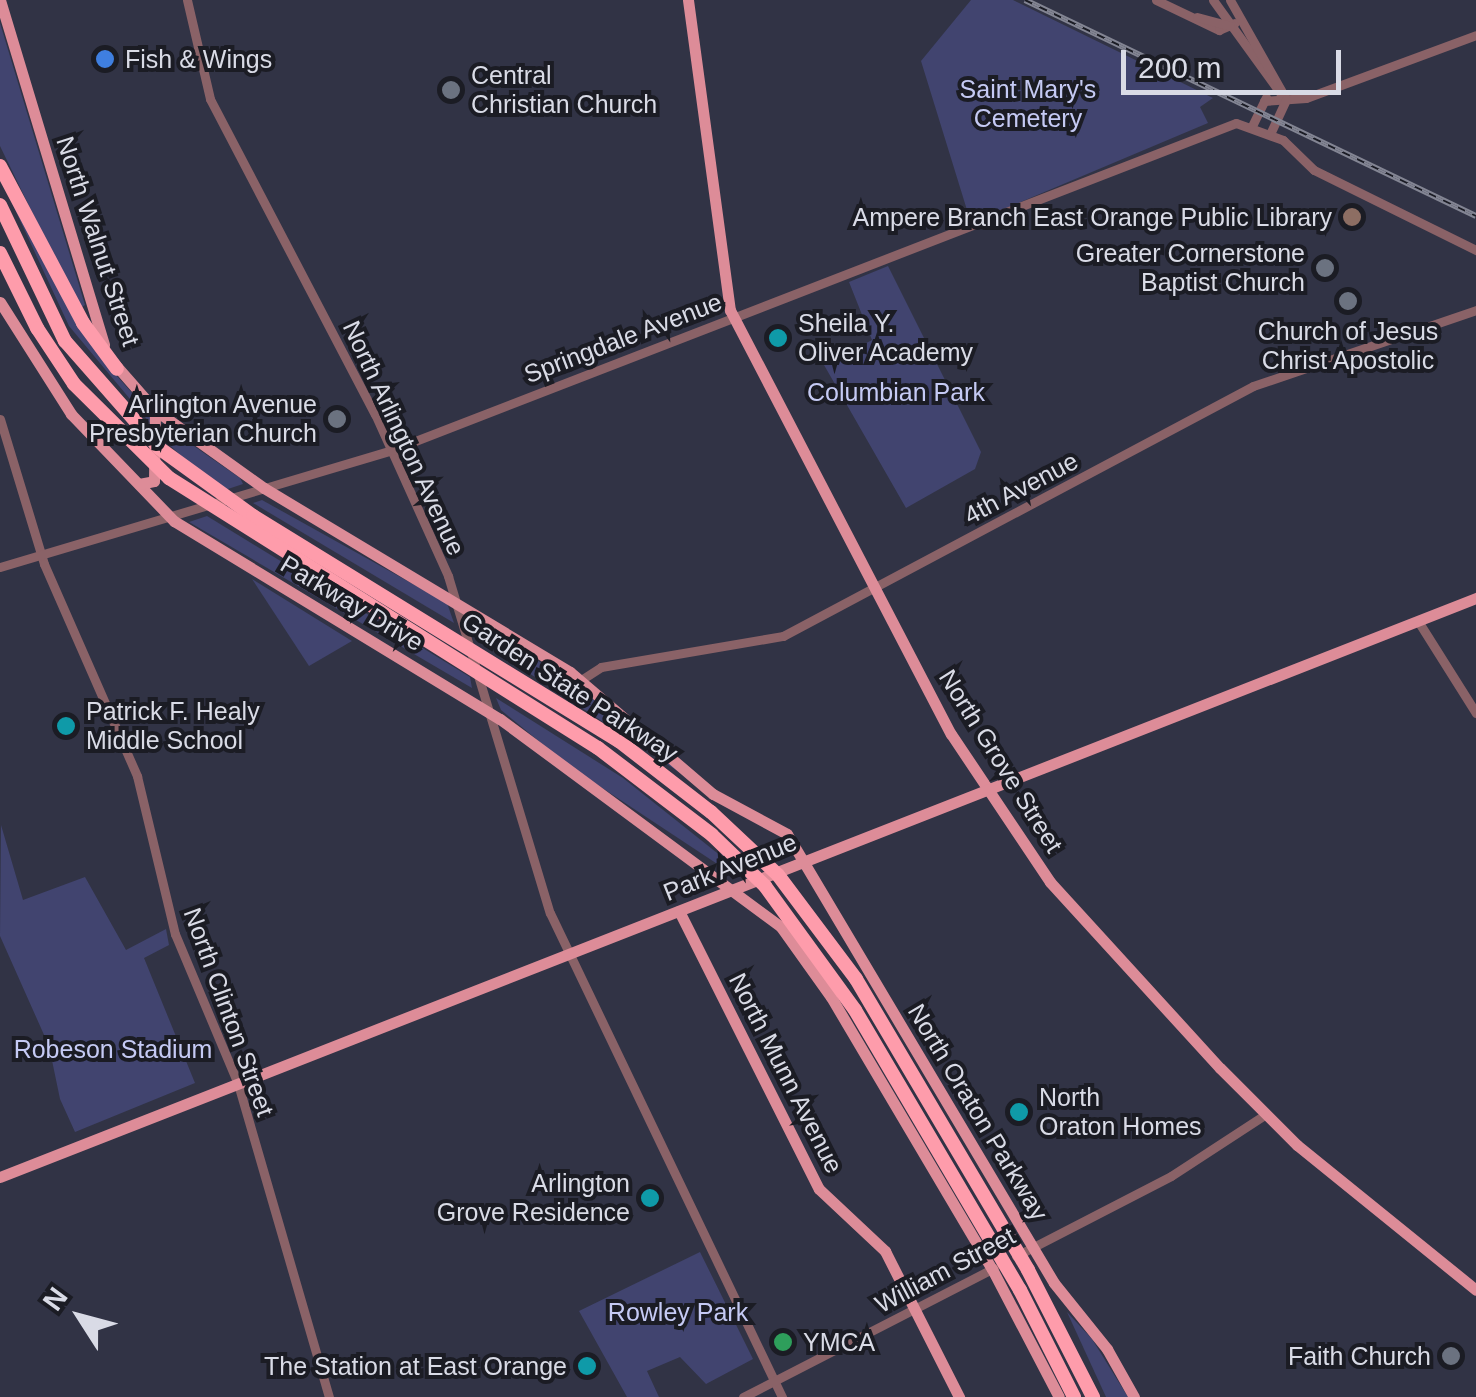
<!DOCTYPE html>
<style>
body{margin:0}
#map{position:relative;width:1476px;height:1397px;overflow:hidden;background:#313345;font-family:Arial,sans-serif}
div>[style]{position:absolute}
.green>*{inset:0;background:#41446f}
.minor>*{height:9px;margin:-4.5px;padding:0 4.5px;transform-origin:4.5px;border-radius:4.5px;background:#8a6267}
.major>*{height:11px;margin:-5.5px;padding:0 5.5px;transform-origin:5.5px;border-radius:5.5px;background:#dd8c98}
.highway>*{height:14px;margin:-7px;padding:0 7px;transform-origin:7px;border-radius:7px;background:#fe9cab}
.rail>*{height:6px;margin-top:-3px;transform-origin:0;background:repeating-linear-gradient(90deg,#1b1c24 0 8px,#838593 0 16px);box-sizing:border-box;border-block:2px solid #838593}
.dots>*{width:28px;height:28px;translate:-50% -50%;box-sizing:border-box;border:5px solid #1b1c24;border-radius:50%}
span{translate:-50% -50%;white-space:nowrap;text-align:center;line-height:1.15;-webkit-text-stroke:8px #1b1c24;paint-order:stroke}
.poi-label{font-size:25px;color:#d9dbe6}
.left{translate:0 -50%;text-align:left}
.right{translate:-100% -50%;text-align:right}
.park-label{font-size:25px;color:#c5caf4}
.street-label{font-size:25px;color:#d9dbe6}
.north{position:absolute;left:30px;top:1267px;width:100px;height:100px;-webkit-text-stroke:8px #1b1c24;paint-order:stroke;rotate:306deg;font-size:28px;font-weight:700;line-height:40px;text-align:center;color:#d9dbe6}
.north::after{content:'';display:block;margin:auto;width:35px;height:45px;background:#d9dbe6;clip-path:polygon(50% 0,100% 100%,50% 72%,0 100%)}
.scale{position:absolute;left:1121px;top:50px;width:220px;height:45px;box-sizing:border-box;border:5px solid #d9dbe6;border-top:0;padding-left:12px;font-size:30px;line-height:35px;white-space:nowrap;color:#d9dbe6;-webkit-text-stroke:8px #1b1c24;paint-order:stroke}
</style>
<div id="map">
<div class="green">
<i style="clip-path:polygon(971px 0,1013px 0,1213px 98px,1200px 107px,1208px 123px,971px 223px,921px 61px)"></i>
<i style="clip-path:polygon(0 23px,85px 305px,79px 309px,0 146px)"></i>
<i style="clip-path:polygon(5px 188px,116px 375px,151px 414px,150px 423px,69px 326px)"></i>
<i style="clip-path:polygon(888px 266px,981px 452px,975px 469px,906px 508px,824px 365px,872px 340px,849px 282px)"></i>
<i style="clip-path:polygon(165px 426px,240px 478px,243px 484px,225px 490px,189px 463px,164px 440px)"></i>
<i style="clip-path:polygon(262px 500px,447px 603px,454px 623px,253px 503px)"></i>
<i style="clip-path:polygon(207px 516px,470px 677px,472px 688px,189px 522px)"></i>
<i style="clip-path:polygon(252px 579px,352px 641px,309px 666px)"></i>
<i style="clip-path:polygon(477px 628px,566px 676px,620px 715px,682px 774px,476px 638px)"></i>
<i style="clip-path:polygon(496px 698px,623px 778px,736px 868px,731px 873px,569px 766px,501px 710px)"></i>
<i style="clip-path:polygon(1px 825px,23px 900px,85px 877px,126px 950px,166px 929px,169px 945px,144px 958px,195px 1083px,75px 1132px,60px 1099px,49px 1046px,0 936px)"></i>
<i style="clip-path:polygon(700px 1252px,753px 1359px,706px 1384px,680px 1357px,647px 1371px,659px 1397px,627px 1397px,579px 1311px)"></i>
<i style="clip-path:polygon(1067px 1312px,1092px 1339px,1128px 1397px,1106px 1397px)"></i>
</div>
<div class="minor">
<i style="left:187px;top:0;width:102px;rotate:76.9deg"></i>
<i style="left:210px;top:99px;width:356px;rotate:62.4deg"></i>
<i style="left:375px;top:414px;width:178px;rotate:65.7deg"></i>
<i style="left:448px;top:576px;width:352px;rotate:73.2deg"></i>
<i style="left:550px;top:913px;width:537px;rotate:64.39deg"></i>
<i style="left:1156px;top:0;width:70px;rotate:25.5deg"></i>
<i style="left:1219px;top:30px;width:17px;rotate:-24deg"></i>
<i style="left:1213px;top:0;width:121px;rotate:54.1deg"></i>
<i style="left:1230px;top:0;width:114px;rotate:60.5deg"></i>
<i style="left:1197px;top:17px;width:34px;rotate:15deg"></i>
<i style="left:1264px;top:101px;width:42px;rotate:-4.1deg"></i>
<i style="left:1306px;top:98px;width:181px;rotate:-20.3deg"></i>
<i style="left:1252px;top:126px;width:32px;rotate:-64deg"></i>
<i style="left:1270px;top:134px;width:38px;rotate:-65deg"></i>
<i style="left:0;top:419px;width:152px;rotate:73.1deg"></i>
<i style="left:44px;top:564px;width:232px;rotate:66.3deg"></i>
<i style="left:137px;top:776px;width:163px;rotate:76.5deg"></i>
<i style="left:175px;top:934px;width:163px;rotate:67.2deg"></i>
<i style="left:238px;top:1084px;width:326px;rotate:73.8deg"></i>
<i style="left:0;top:567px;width:409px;rotate:-16.6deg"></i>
<i style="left:392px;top:450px;width:905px;rotate:-21.18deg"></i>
<i style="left:1236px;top:123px;width:50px;rotate:19.9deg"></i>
<i style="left:1283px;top:140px;width:43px;rotate:44.1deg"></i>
<i style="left:1314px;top:170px;width:181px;rotate:26.3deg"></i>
<i style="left:1418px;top:621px;width:109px;rotate:57.8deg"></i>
<i style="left:581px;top:680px;width:24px;rotate:-33deg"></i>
<i style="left:601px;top:667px;width:185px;rotate:-9.7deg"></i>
<i style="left:783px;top:636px;width:532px;rotate:-28.01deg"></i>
<i style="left:1253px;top:386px;width:236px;rotate:-18.8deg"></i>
<i style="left:1016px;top:1256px;width:174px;rotate:-27.3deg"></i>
<i style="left:1171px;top:1176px;width:113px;rotate:-33.1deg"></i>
<i style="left:743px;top:1397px;width:282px;rotate:-27.2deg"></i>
</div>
<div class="major">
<i style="left:0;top:0;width:360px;rotate:73.2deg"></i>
<i style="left:688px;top:0;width:313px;rotate:82.3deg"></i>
<i style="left:730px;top:310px;width:478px;rotate:62.5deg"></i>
<i style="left:951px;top:734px;width:178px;rotate:56.2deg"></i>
<i style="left:1050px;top:882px;width:252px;rotate:47.6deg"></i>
<i style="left:1220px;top:1068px;width:109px;rotate:45deg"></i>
<i style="left:1297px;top:1145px;width:230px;rotate:39deg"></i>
<i style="left:0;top:302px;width:133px;rotate:57.6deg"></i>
<i style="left:71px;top:414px;width:149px;rotate:46.1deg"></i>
<i style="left:174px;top:521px;width:381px;rotate:31.3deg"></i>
<i style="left:500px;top:719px;width:350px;rotate:36.5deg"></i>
<i style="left:781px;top:927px;width:86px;rotate:54.5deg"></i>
<i style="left:831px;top:997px;width:316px;rotate:59.4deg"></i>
<i style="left:992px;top:1269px;width:144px;rotate:62.4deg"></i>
<i style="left:113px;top:362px;width:64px;rotate:48.8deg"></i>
<i style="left:155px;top:410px;width:134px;rotate:35.6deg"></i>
<i style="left:264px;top:488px;width:357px;rotate:31deg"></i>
<i style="left:570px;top:672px;width:188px;rotate:40.5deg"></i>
<i style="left:713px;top:794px;width:84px;rotate:28.4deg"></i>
<i style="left:787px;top:834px;width:522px;rotate:59.26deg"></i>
<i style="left:1054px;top:1283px;width:85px;rotate:51.2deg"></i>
<i style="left:1107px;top:1349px;width:55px;rotate:60.6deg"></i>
<i style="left:139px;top:484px;width:15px;rotate:-11deg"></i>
<i style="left:154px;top:481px;width:71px;rotate:-89.2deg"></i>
<i style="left:679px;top:911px;width:311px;rotate:63.3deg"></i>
<i style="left:819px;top:1189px;width:91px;rotate:43.2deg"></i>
<i style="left:885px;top:1251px;width:164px;rotate:63.1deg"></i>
<i style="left:0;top:1177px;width:1586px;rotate:-21.42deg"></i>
</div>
<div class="highway">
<i style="left:0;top:166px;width:178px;rotate:62.1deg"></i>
<i style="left:83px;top:323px;width:57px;rotate:53.5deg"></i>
<i style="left:0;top:205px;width:151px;rotate:64.5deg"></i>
<i style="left:65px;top:341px;width:142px;rotate:48.7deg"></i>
<i style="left:159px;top:448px;width:116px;rotate:35.9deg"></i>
<i style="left:253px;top:516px;width:430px;rotate:31.6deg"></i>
<i style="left:619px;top:741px;width:116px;rotate:37.7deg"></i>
<i style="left:711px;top:812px;width:92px;rotate:43.2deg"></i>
<i style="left:778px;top:875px;width:130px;rotate:53.1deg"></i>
<i style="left:856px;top:979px;width:338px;rotate:59.4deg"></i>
<i style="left:1028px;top:1270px;width:143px;rotate:62.9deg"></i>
<i style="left:0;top:253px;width:84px;rotate:63.7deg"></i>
<i style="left:37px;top:328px;width:67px;rotate:56.5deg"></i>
<i style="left:74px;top:384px;width:134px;rotate:44.7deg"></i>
<i style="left:169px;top:478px;width:507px;rotate:32.19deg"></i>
<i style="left:598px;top:748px;width:143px;rotate:37.3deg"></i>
<i style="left:712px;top:835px;width:74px;rotate:43.9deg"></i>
<i style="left:765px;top:886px;width:153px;rotate:54deg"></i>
<i style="left:855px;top:1010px;width:325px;rotate:59.5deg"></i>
<i style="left:1020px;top:1290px;width:120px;rotate:63.2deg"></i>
</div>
<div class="rail">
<i style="left:1025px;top:0;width:500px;rotate:25.59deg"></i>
</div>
<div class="dots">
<i style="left:105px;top:59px;background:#3f7fe0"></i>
<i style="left:451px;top:90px;background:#6b7280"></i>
<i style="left:1352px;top:217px;background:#8d6e63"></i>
<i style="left:1325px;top:268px;background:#6b7280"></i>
<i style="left:1348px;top:301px;background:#6b7280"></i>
<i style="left:778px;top:338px;background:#0f9aa8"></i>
<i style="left:337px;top:419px;background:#6b7280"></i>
<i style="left:66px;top:726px;background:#0f9aa8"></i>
<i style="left:1019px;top:1112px;background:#0f9aa8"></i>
<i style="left:650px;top:1198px;background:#0f9aa8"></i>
<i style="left:783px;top:1342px;background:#2e9e5b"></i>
<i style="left:1451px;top:1356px;background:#6b7280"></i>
<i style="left:587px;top:1366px;background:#0f9aa8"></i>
</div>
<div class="poi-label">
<span class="left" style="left:125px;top:59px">Fish &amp; Wings</span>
<span class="left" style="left:471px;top:90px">Central<br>Christian Church</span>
<span class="right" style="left:1332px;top:217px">Ampere Branch East Orange Public Library</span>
<span class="right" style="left:1305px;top:268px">Greater Cornerstone<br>Baptist Church</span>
<span class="left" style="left:798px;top:338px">Sheila Y.<br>Oliver Academy</span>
<span style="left:1348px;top:346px">Church of Jesus<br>Christ Apostolic</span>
<span class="right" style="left:317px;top:419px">Arlington Avenue<br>Presbyterian Church</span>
<span class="left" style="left:86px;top:726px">Patrick F. Healy<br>Middle School</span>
<span class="left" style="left:1039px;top:1112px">North<br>Oraton Homes</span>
<span class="right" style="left:630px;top:1198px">Arlington<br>Grove Residence</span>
<span class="left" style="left:803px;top:1342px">YMCA</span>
<span class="right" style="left:1431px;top:1356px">Faith Church</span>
<span class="right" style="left:567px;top:1366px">The Station at East Orange</span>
</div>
<div class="park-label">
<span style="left:1028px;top:104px">Saint Mary's<br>Cemetery</span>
<span style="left:896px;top:392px">Columbian Park</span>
<span style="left:113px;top:1049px">Robeson Stadium</span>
<span style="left:678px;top:1312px">Rowley Park</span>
</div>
<div class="street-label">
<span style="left:98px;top:241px;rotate:72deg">North Walnut Street</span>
<span style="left:623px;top:338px;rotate:-21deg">Springdale Avenue</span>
<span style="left:404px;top:438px;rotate:65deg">North Arlington Avenue</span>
<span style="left:1021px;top:488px;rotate:-28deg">4th Avenue</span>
<span style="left:352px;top:603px;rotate:31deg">Parkway Drive</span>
<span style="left:570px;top:687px;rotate:33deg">Garden State Parkway</span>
<span style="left:1001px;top:761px;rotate:58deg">North Grove Street</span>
<span style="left:730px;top:867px;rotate:-22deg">Park Avenue</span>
<span style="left:229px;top:1012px;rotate:70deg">North Clinton Street</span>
<span style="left:786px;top:1073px;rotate:63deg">North Munn Avenue</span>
<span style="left:978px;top:1112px;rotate:59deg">North Oraton Parkway</span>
<span style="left:945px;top:1270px;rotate:-28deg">William Street</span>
</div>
<div class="north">N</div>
<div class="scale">200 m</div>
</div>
